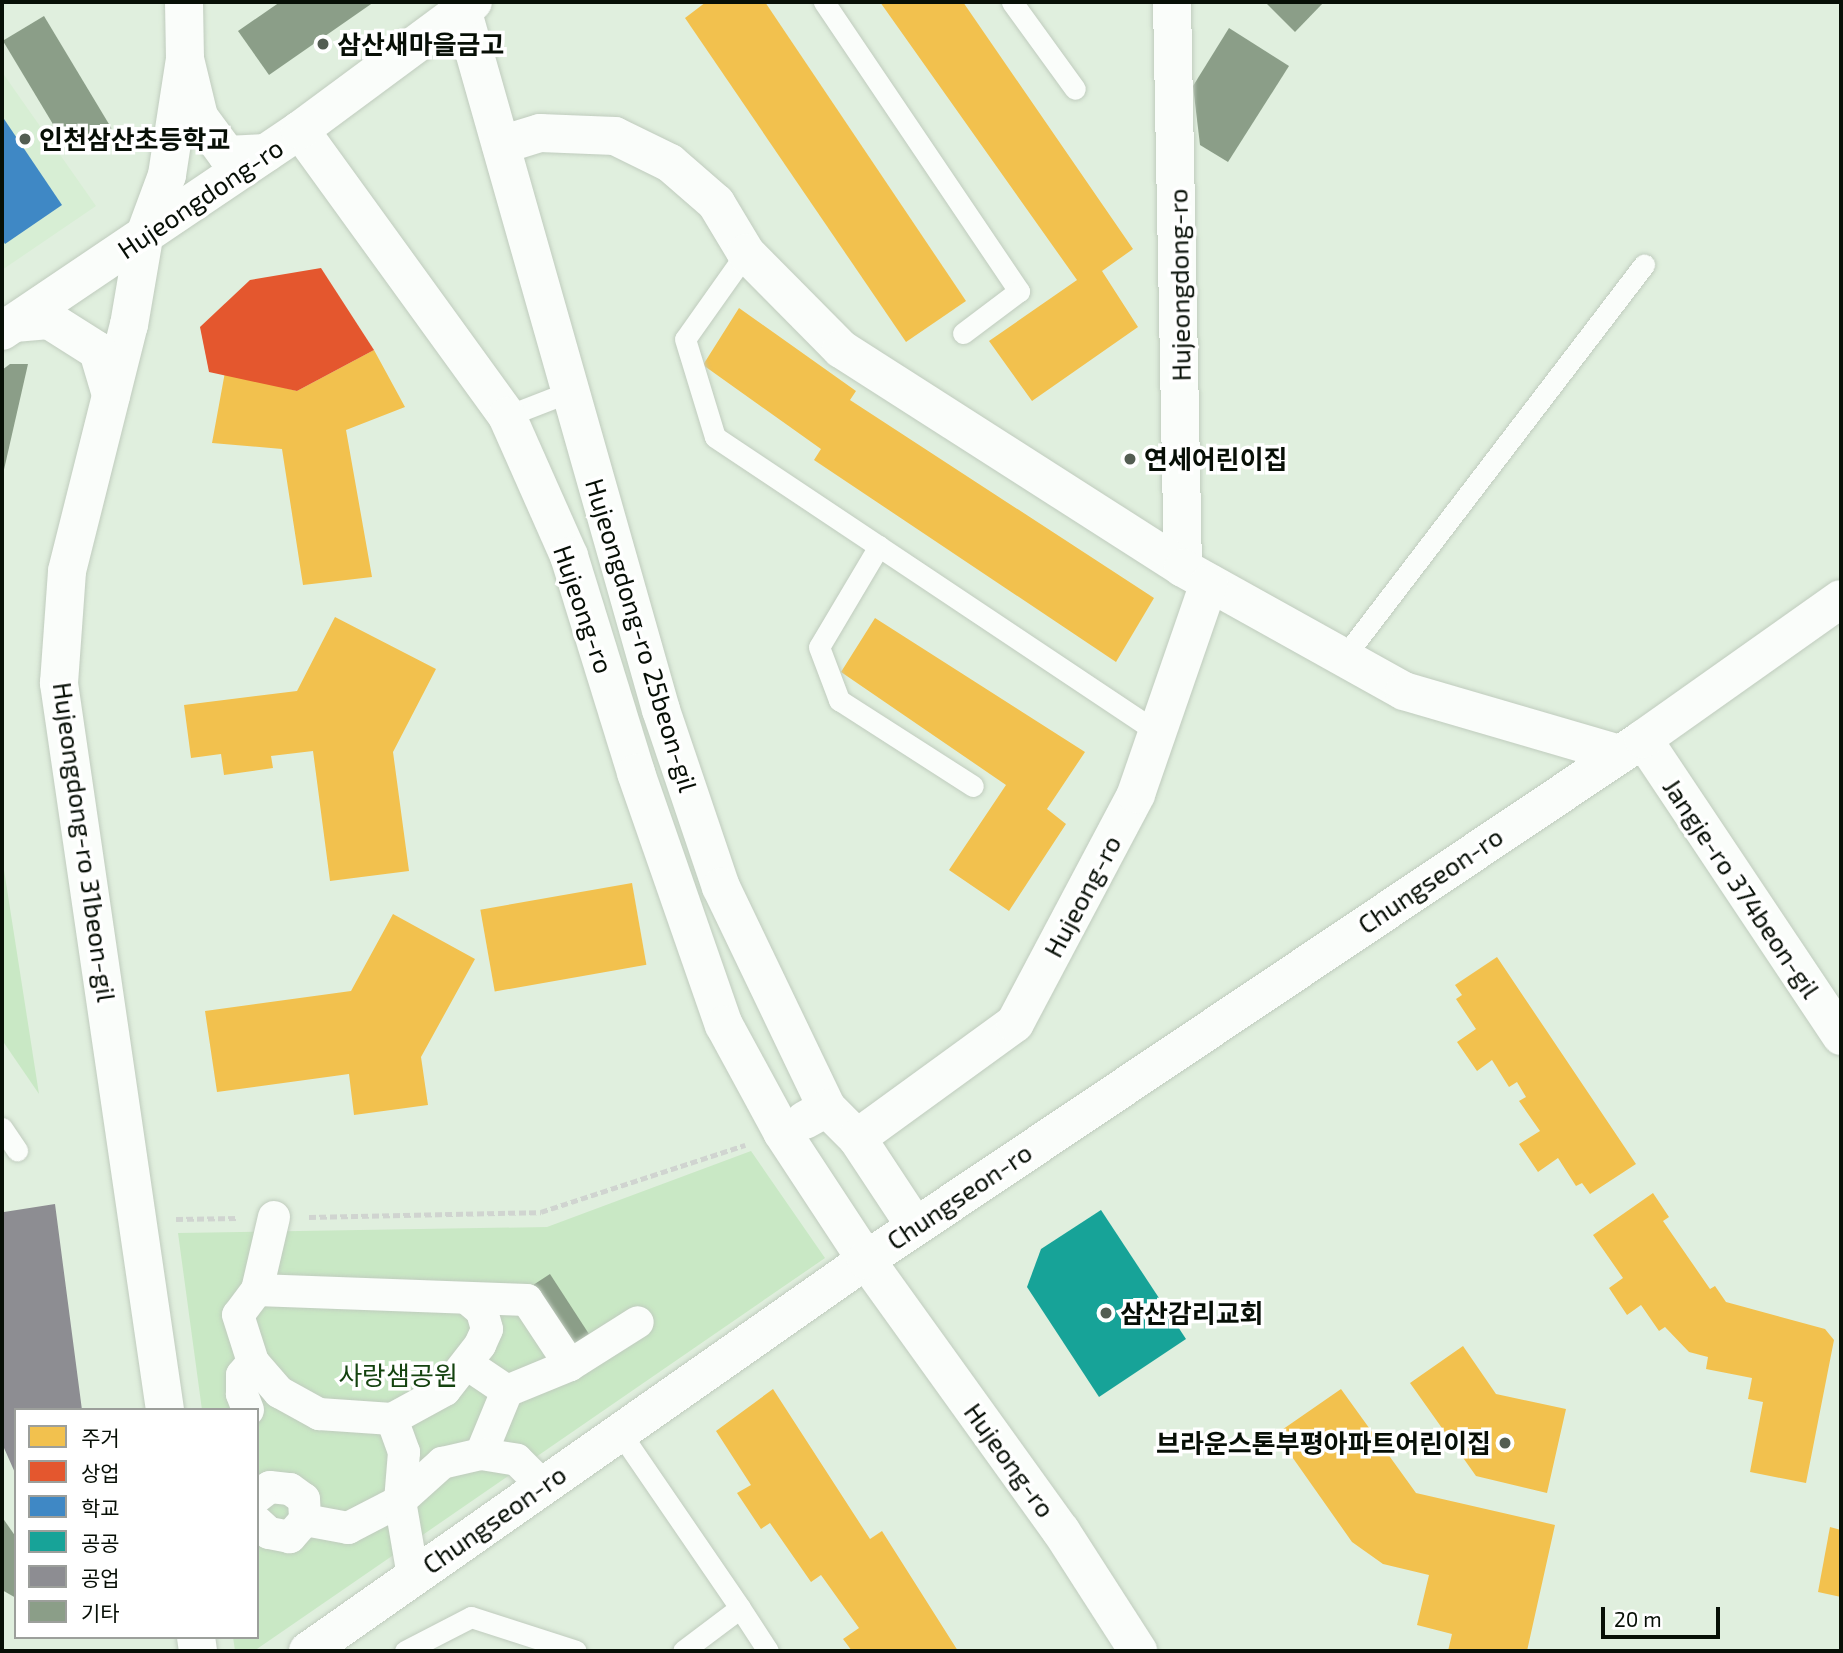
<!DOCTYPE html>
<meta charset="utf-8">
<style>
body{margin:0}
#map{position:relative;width:1843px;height:1653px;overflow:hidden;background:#e0efde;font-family:"Exo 2","Noto Sans KR",sans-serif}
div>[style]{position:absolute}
.built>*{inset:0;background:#d7eed4}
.green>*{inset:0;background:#c9e8c5}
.homes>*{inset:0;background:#f2c14e;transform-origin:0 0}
.shops>*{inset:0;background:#e4572e}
.schools>*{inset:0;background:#3f88c5}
.public>*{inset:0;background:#17a398}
.industry>*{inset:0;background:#8d8d92}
.building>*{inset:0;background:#8b9e88;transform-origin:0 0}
.path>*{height:4.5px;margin-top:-2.25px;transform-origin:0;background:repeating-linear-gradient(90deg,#d0d4d0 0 7px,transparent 0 10.5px)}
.roads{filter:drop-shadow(0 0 2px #c0ccbe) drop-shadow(0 0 2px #c0ccbe)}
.service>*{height:21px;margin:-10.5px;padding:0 10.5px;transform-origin:10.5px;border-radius:10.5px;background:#fafdfa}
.pedestrian>*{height:32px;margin:-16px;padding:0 16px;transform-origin:16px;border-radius:16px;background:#fafdfa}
.minor>*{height:38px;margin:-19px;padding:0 19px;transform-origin:19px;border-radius:19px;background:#fafdfa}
.tertiary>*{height:38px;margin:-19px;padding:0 19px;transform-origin:19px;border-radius:19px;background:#fafdfa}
.dots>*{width:19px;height:19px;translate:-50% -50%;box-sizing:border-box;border:4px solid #fff;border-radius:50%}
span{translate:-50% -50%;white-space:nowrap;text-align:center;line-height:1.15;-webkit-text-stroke:7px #fff;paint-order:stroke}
.poi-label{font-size:26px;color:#070f06;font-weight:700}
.left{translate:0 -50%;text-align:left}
.right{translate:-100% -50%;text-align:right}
.street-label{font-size:26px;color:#070f06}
.park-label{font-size:26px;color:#154310}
.frame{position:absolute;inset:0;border:4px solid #070f06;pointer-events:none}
.legend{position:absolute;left:14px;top:1408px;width:245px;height:231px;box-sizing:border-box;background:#fff;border:2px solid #9c9f9b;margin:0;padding:9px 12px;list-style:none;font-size:21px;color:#070f06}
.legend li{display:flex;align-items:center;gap:14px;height:35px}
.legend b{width:35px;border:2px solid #9c9f9b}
.scale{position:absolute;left:1601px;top:1607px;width:119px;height:32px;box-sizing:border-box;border:4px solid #070f06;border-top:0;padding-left:9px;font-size:21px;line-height:24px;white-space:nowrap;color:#070f06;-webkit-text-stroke:5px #fff;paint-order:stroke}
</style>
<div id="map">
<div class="built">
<i style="clip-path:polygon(2px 72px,96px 206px,2px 270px)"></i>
</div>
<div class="green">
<i style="clip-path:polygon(2px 857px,39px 1094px,2px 1040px)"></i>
<i style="clip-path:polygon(751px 1151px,825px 1258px,254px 1651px,235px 1651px,233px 1637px,257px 1637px,257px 1410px,202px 1410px,178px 1233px,547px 1227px)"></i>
</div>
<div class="homes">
<i style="clip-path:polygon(706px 2px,765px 2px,966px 301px,906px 342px,685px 18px)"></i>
<i style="clip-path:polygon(880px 2px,963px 2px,1133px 249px,1102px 271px,1138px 327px,1032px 401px,989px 341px,1077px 280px)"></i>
<i style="clip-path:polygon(739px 308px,856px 391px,850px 400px,1154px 598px,1116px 662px,814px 460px,821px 449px,703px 365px)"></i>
<i style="clip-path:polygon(374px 350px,405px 407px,346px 430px,372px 577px,303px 585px,282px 449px,212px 443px,225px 372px,297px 391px)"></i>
<i style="clip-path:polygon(335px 617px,436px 669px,393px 752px,409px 871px,330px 881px,313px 751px,271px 756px,273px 768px,224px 775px,221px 754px,191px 758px,184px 705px,297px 691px)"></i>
<i style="clip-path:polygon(875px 618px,1085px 752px,1047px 809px,1066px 824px,1009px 911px,949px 870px,1006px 785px,841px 672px)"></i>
<i style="left:632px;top:883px;width:83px;height:154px;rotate:80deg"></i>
<i style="clip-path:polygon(393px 914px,475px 959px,421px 1057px,428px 1105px,354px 1115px,349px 1074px,217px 1092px,205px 1011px,351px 991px)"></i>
<i style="clip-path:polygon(1497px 957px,1636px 1164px,1590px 1194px,1582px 1183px,1576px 1186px,1558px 1158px,1538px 1172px,1519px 1144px,1540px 1131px,1519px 1101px,1526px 1097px,1517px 1082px,1509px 1087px,1492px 1060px,1477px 1071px,1457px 1042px,1476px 1029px,1456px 999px,1462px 995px,1455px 985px)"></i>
<i style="clip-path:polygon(1653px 1193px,1669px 1217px,1663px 1221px,1710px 1289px,1715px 1286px,1726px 1302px,1825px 1329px,1834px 1340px,1806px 1483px,1750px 1472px,1763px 1402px,1748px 1399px,1752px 1378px,1706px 1369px,1708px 1357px,1689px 1352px,1665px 1327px,1659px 1331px,1641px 1305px,1627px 1315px,1609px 1288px,1623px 1278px,1593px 1235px)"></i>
<i style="clip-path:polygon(1463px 1346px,1496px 1394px,1566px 1409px,1547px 1493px,1476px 1476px,1410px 1383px)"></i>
<i style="clip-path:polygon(773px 1389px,870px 1539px,882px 1531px,958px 1651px,852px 1651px,843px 1639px,859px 1628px,821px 1575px,811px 1582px,770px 1523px,761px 1529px,737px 1493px,751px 1485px,716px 1431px)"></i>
<i style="clip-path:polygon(1341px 1389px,1416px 1493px,1555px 1525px,1527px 1651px,1448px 1651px,1452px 1634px,1417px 1625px,1429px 1575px,1383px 1564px,1352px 1542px,1276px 1434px)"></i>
<i style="clip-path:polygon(1830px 1527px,1841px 1530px,1841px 1597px,1818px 1592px)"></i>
</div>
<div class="shops">
<i style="clip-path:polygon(321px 268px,374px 350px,297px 391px,209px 372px,200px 327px,250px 280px)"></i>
</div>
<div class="schools">
<i style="clip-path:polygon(2px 116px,62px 205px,5px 244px,2px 239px)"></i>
</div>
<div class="public">
<i style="clip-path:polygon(1101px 1210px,1186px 1339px,1099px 1397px,1027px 1287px,1041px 1249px)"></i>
</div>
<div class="industry">
<i style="clip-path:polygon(55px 1204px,82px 1410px,16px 1410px,16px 1475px,4px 1448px,2px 1425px,2px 1216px,4px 1212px)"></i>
</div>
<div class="building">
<i style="clip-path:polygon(280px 2px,374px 2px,269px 75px,238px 31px)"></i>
<i style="clip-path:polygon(1265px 2px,1324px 2px,1295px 32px)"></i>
<i style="left:44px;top:16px;width:131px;height:48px;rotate:59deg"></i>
<i style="clip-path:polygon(1229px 28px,1289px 66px,1228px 162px,1200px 145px,1193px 86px)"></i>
<i style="clip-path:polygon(10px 364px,28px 364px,3px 474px,2px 370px)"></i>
<i style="left:550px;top:1274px;width:76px;height:27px;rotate:57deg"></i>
<i style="clip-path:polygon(2px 1517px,16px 1537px,16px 1598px,2px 1590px)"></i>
</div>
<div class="path">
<i style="left:309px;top:1217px;width:232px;rotate:-1.2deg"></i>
<i style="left:541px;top:1212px;width:215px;rotate:-18.2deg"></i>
<i style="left:176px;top:1219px;width:62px;rotate:-0.9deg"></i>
</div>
<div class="roads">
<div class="service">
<i style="left:824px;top:2px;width:349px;rotate:56deg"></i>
<i style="left:1019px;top:291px;width:70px;rotate:143.1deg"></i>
<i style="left:1012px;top:2px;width:107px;rotate:54.1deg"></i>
<i style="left:746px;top:253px;width:105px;rotate:125.3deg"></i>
<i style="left:685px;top:339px;width:102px;rotate:73deg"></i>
<i style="left:715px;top:437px;width:531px;rotate:33.72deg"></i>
<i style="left:507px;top:416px;width:69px;rotate:-21.3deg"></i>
<i style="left:879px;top:546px;width:117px;rotate:120.7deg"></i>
<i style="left:819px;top:647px;width:57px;rotate:69.3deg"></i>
<i style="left:839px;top:700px;width:159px;rotate:32.7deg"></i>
<i style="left:1344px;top:657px;width:494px;rotate:-52.6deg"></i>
<i style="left:2px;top:1128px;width:27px;rotate:56deg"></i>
<i style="left:619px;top:1431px;width:214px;rotate:55.6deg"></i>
<i style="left:740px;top:1608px;width:71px;rotate:143deg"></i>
<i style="left:740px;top:1608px;width:51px;rotate:56.9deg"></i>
<i style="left:405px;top:1651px;width:74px;rotate:-27.3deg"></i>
<i style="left:471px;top:1617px;width:110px;rotate:17.9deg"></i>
</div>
<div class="pedestrian">
<i style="left:274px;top:1217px;width:75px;rotate:103.1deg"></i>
<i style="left:257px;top:1290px;width:31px;rotate:127deg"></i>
<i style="left:238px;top:1315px;width:49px;rotate:72.3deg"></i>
<i style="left:253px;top:1362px;width:40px;rotate:49deg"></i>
<i style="left:279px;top:1392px;width:46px;rotate:28.8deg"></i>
<i style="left:319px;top:1414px;width:73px;rotate:3.9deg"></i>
<i style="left:392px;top:1419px;width:60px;rotate:-28.7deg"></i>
<i style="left:445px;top:1390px;width:57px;rotate:-52.1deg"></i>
<i style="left:480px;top:1345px;width:17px;rotate:-66deg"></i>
<i style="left:487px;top:1329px;width:19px;rotate:-106deg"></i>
<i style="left:482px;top:1311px;width:16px;rotate:-140deg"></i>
<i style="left:257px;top:1290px;width:270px;rotate:2.1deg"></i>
<i style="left:527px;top:1300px;width:78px;rotate:56.5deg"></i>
<i style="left:467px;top:1364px;width:48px;rotate:34deg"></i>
<i style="left:507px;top:1391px;width:68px;rotate:112.4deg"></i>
<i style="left:507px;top:1391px;width:68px;rotate:-22.4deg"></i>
<i style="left:570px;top:1365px;width:80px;rotate:-32.3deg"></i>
<i style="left:248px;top:1410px;width:17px;rotate:-111deg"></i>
<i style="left:242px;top:1394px;width:19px;rotate:-90deg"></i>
<i style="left:242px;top:1375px;width:17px;rotate:-50deg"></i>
<i style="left:257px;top:1497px;width:16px;rotate:-38deg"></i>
<i style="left:270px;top:1487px;width:20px;rotate:6deg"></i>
<i style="left:290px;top:1489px;width:17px;rotate:36deg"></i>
<i style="left:304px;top:1499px;width:21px;rotate:87deg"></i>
<i style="left:305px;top:1520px;width:23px;rotate:131deg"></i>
<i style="left:290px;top:1537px;width:21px;rotate:-169deg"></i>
<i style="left:269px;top:1533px;width:16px;rotate:-137deg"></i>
<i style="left:305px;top:1520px;width:44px;rotate:10.5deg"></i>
<i style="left:348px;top:1528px;width:59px;rotate:-27.4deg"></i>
<i style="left:400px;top:1501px;width:49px;rotate:-85.3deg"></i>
<i style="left:404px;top:1452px;width:35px;rotate:-110deg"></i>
<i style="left:413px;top:1576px;width:76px;rotate:-99.8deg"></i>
<i style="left:400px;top:1501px;width:57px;rotate:-42.1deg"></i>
<i style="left:442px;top:1463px;width:40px;rotate:-13deg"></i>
<i style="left:481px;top:1454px;width:36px;rotate:9deg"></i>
<i style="left:517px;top:1460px;width:35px;rotate:45deg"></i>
</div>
<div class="minor">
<i style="left:460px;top:2px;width:736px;rotate:74.15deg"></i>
<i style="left:661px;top:710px;width:187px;rotate:71.3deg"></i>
<i style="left:721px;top:887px;width:245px;rotate:64.4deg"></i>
<i style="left:1172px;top:2px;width:566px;rotate:88.89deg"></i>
<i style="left:300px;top:130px;width:353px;rotate:54.1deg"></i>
<i style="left:507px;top:416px;width:153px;rotate:66.1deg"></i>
<i style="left:569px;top:556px;width:227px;rotate:72.8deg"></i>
<i style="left:636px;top:773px;width:267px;rotate:70.8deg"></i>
<i style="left:724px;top:1025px;width:122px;rotate:61.5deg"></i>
<i style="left:782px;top:1132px;width:153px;rotate:56.7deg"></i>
<i style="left:866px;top:1260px;width:334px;rotate:54.3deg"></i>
<i style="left:1061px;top:1531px;width:143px;rotate:57.3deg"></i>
<i style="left:501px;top:145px;width:41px;rotate:-17.1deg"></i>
<i style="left:540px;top:133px;width:75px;rotate:2.3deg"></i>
<i style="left:615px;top:136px;width:61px;rotate:26.1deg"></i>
<i style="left:670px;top:163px;width:61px;rotate:41deg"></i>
<i style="left:716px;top:203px;width:58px;rotate:59deg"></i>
<i style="left:746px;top:253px;width:135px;rotate:45.3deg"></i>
<i style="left:841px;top:349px;width:406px;rotate:32.6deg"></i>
<i style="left:1183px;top:568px;width:253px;rotate:29.1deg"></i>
<i style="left:1404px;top:691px;width:225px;rotate:16.3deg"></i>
<i style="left:1643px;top:739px;width:357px;rotate:56.3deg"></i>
<i style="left:805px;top:1120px;width:25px;rotate:-29deg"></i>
<i style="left:827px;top:1108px;width:42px;rotate:45deg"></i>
<i style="left:857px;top:1138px;width:195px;rotate:-36deg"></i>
<i style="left:1015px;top:1023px;width:259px;rotate:-62.1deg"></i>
<i style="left:1136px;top:794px;width:223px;rotate:-70.9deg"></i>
<i style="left:857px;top:1138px;width:105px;rotate:56.6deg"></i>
<i style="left:165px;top:1410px;width:735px;rotate:-98.3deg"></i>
<i style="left:59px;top:683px;width:112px;rotate:-85.9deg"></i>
<i style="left:67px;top:571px;width:254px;rotate:-75.9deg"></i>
<i style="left:129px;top:325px;width:89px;rotate:-80.3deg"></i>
<i style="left:144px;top:237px;width:66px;rotate:-69.6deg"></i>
<i style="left:167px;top:175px;width:117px;rotate:-81.2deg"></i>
<i style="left:185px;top:59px;width:57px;rotate:-91deg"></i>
<i style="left:196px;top:1637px;width:14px;rotate:82deg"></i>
</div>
<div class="tertiary">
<i style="left:185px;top:59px;width:60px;rotate:76.4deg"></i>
<i style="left:199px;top:117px;width:47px;rotate:53.6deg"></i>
<i style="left:227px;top:155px;width:39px;rotate:-3deg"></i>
<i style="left:14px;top:323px;width:35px;rotate:-5deg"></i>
<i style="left:49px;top:320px;width:58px;rotate:32.3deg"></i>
<i style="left:98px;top:351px;width:46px;rotate:73.5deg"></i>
<i style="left:2px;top:331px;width:359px;rotate:-34deg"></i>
<i style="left:300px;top:130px;width:215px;rotate:-36.5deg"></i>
<i style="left:308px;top:1651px;width:681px;rotate:-35.02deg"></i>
<i style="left:866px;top:1260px;width:936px;rotate:-33.84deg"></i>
<i style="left:1643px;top:739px;width:242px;rotate:-35.3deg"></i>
</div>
</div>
<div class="dots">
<i style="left:323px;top:44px;background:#535d52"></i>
<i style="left:25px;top:139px;background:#535d52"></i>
<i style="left:1130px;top:459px;background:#535d52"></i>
<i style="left:1106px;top:1313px;background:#535d52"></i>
<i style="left:1505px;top:1443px;background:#535d52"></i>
</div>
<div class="poi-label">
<span class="left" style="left:337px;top:44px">삼산새마을금고</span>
<span class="left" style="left:39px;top:139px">인천삼산초등학교</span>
<span class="left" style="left:1144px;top:459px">연세어린이집</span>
<span class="left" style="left:1120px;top:1313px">삼산감리교회</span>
<span class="right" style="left:1491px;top:1443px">브라운스톤부평아파트어린이집</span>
</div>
<div class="street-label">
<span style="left:200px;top:198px;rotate:-34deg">Hujeongdong-ro</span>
<span style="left:1179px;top:285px;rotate:-91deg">Hujeongdong-ro</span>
<span style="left:584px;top:609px;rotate:71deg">Hujeong-ro</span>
<span style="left:642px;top:635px;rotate:73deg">Hujeongdong-ro 25beon-gil</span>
<span style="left:85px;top:842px;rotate:82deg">Hujeongdong-ro 31beon-gil</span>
<span style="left:1430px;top:880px;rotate:-34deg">Chungseon-ro</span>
<span style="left:1742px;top:888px;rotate:56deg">Jangje-ro 374beon-gil</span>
<span style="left:1082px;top:896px;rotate:-62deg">Hujeong-ro</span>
<span style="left:959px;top:1196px;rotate:-34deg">Chungseon-ro</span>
<span style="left:1010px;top:1460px;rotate:54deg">Hujeong-ro</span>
<span style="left:494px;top:1519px;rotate:-35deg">Chungseon-ro</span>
</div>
<div class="park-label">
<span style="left:398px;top:1375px">사랑샘공원</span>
</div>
<div class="frame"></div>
<ul class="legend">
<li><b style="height:19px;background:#f2c14e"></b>주거</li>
<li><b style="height:19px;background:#e4572e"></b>상업</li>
<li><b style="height:19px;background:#3f88c5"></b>학교</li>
<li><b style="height:19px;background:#17a398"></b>공공</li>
<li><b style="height:19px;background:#8d8d92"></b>공업</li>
<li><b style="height:19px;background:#8b9e88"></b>기타</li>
</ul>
<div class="scale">20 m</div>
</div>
